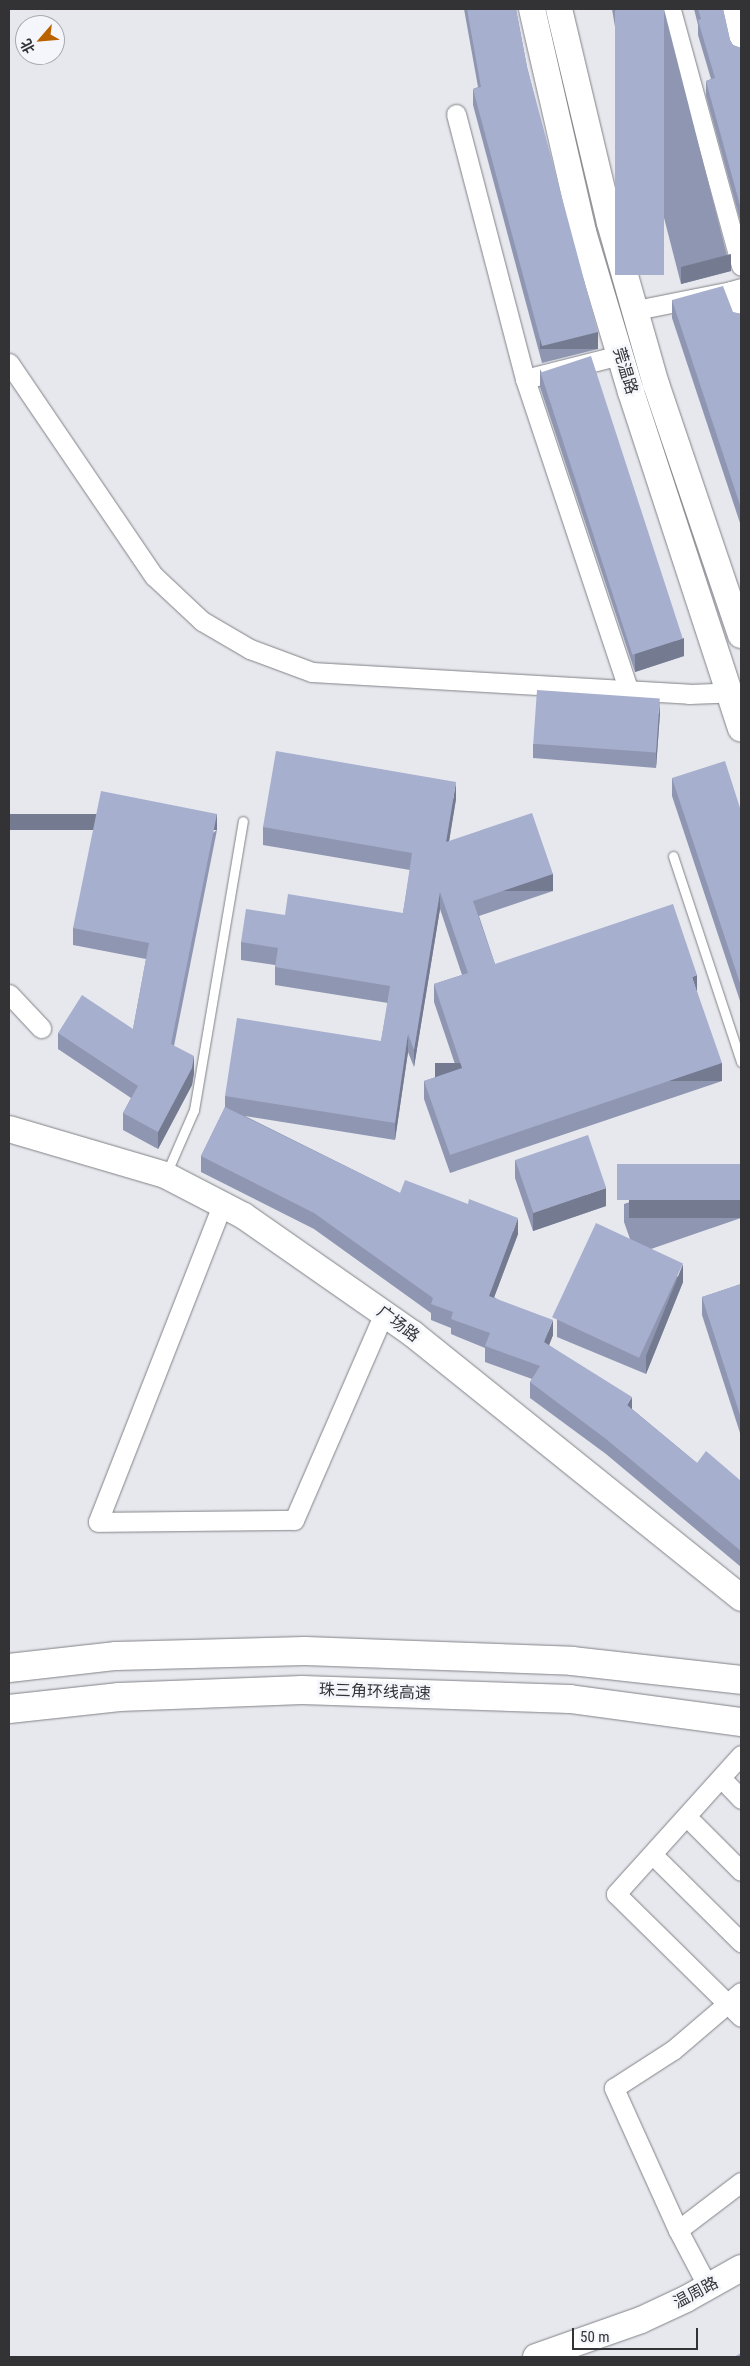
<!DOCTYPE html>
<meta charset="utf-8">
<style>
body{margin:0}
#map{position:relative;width:750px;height:2366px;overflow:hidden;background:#e7e8ee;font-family:"Roboto Condensed","Noto Sans SC",sans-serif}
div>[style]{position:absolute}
.roads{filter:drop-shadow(0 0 1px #808286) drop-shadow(0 0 1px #808286)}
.lane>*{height:9px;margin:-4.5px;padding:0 4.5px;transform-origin:4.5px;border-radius:4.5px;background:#fff}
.street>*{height:19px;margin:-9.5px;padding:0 9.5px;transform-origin:9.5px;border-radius:9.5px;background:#fff}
.secondary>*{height:26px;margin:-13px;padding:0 13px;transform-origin:13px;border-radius:13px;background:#fff}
.highway>*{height:28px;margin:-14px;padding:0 14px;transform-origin:14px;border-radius:14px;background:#fff}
.wall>*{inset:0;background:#8f96b1}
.shaded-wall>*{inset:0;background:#747a90;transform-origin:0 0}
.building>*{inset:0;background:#a6afce;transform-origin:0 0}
span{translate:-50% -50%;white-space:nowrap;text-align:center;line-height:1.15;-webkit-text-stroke:5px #f4f6fb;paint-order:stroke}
.street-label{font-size:16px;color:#333336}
.frame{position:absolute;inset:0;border:10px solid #333336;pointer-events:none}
.north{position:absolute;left:15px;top:15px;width:50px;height:50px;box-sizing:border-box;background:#f4f6fb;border:1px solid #a7a8ac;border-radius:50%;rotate:243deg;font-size:14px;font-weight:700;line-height:20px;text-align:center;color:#333336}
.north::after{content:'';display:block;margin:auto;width:18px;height:22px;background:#ba6100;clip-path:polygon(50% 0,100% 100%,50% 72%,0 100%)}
.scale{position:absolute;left:572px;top:2328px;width:126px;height:22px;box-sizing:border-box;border:2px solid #333336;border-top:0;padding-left:6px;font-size:15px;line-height:18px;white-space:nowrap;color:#333336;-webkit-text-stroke:4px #f4f6fb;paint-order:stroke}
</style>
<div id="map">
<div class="roads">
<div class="lane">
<i style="left:673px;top:856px;width:217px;rotate:71.7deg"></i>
<i style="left:167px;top:1172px;width:68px;rotate:-66.5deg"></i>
<i style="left:194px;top:1110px;width:293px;rotate:-80.4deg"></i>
</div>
<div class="street">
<i style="left:731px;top:9px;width:44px;rotate:76.9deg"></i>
<i style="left:671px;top:10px;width:265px;rotate:74.7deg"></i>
<i style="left:456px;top:114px;width:274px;rotate:75.4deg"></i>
<i style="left:525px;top:379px;width:329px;rotate:71.6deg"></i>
<i style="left:741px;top:288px;width:10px;rotate:163deg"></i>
<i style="left:731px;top:291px;width:33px;rotate:72deg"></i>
<i style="left:636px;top:310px;width:97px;rotate:-11.3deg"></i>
<i style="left:9px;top:363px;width:258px;rotate:55.8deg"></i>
<i style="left:154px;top:576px;width:66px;rotate:43.2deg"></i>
<i style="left:202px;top:621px;width:56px;rotate:30.3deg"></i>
<i style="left:250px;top:649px;width:66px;rotate:20.4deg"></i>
<i style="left:312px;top:672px;width:378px;rotate:3.3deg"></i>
<i style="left:689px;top:694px;width:52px;rotate:-2.2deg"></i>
<i style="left:525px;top:379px;width:98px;rotate:-14.2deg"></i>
<i style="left:9px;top:994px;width:47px;rotate:46.7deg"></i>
<i style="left:222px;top:1205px;width:340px;rotate:111.4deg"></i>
<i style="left:98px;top:1522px;width:196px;rotate:-0.6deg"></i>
<i style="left:294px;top:1520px;width:226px;rotate:-66.5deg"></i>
<i style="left:741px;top:1755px;width:187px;rotate:132deg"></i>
<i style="left:616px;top:1894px;width:175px;rotate:44.5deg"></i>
<i style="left:722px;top:1779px;width:28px;rotate:46deg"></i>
<i style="left:688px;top:1818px;width:75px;rotate:45deg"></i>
<i style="left:653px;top:1855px;width:124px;rotate:44.7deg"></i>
<i style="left:678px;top:2230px;width:79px;rotate:-37.3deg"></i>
<i style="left:708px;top:2287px;width:64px;rotate:-117.8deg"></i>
<i style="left:678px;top:2230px;width:156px;rotate:-114.3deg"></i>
<i style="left:614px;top:2088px;width:70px;rotate:-32.8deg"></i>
<i style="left:673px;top:2050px;width:89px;rotate:-40.5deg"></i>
</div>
<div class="secondary">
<i style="left:532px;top:9px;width:229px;rotate:77.1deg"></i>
<i style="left:583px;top:232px;width:167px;rotate:73.3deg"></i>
<i style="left:631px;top:392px;width:354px;rotate:71.9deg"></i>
<i style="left:559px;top:9px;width:220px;rotate:76.6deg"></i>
<i style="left:610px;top:223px;width:167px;rotate:74.1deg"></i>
<i style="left:656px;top:384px;width:265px;rotate:71.3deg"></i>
<i style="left:9px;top:1129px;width:163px;rotate:16.4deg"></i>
<i style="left:165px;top:1175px;width:89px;rotate:27.4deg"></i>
<i style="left:244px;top:1216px;width:206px;rotate:34.9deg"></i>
<i style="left:413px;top:1334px;width:421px;rotate:38.8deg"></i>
<i style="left:536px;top:2357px;width:111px;rotate:-19.4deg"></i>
<i style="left:641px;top:2320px;width:50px;rotate:-25deg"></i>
<i style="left:686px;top:2299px;width:63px;rotate:-29.4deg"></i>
</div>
<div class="highway">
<i style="left:9px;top:1668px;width:108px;rotate:-6.4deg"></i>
<i style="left:116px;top:1656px;width:189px;rotate:-1.5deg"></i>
<i style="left:305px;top:1651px;width:267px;rotate:2.1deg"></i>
<i style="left:572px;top:1661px;width:170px;rotate:6.4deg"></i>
<i style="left:9px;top:1709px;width:111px;rotate:-6.2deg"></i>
<i style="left:119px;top:1697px;width:183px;rotate:-2.2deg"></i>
<i style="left:302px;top:1690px;width:268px;rotate:1.9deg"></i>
<i style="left:570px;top:1699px;width:173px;rotate:7.7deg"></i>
</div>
</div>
<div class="wall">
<i style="clip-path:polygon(464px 9px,516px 9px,527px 67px,598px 349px,542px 363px,473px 105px,473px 89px,478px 87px)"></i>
<i style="clip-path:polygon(612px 9px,664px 9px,731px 271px,681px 284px,615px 27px)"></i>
<i style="clip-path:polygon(694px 9px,723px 9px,730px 40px,733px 45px,741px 48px,741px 224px,706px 96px,706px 81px,711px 79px,698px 35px,698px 25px)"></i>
<i style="clip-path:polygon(672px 300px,741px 314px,741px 526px,672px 318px)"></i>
<i style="clip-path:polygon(540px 369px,684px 656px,635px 672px,540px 387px)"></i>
<i style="clip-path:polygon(660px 713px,656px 768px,533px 758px,533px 744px)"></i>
<i style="clip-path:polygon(672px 778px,741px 811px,741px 1004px,672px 796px)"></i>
<i style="clip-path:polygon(456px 799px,449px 841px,553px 891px,479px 916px,495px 964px,697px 992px,722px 1081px,450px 1173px,424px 1099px,424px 1081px,457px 1070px,434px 1002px,434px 984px,462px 975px,440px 909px,414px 1067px,408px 1052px,395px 1140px,245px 1116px,400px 1193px,518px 1234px,494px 1297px,553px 1335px,549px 1345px,632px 1409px,697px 1463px,741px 1481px,741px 1567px,606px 1454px,530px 1398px,530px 1382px,532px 1379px,485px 1362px,485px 1348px,451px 1334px,451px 1328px,431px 1320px,431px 1313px,314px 1229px,201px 1172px,201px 1156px,225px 1107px,225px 1096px,381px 1041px,388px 1003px,275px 985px,275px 965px,241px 960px,241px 942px,285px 915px,403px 913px,410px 870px,263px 845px,263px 827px)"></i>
<i style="clip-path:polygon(217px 830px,174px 1046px,194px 1073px,192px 1085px,158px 1149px,123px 1130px,123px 1113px,131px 1098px,58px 1049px,58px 1033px,133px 1029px,146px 959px,73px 945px,73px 928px)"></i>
<i style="clip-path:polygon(515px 1160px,606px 1206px,533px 1231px,515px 1178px)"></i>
<i style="clip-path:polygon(741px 1164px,741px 1218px,651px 1249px,683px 1282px,646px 1374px,557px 1337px,557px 1319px,630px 1239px,624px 1222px,624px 1204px)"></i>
<i style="clip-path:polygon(741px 1284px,741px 1436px,702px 1315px,702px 1297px)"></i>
</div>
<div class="shaded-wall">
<i style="clip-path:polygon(731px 254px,731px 271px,681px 284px,681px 267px)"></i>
<i style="left:598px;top:332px;width:17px;height:58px;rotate:90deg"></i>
<i style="clip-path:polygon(684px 638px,684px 656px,635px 672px,635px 654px)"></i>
<i style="clip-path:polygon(660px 699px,660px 713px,656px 768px,656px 754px)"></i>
<i style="clip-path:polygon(456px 782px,456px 799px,446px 860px,446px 842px)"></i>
<i style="left:217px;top:814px;width:16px;height:235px;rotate:90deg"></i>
<i style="left:553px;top:874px;width:17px;height:84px;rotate:90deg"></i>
<i style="clip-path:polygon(440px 892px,440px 909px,414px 1067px,414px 1050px)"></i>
<i style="clip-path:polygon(697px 975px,697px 993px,692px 977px)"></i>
<i style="clip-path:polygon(408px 1034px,408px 1052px,395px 1140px,395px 1123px)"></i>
<i style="clip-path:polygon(194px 1056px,194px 1073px,192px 1085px,158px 1149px,158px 1132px)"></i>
<i style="left:722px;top:1063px;width:18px;height:287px;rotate:90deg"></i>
<i style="clip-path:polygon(606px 1188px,606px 1206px,533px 1231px,533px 1213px)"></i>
<i style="left:741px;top:1200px;width:18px;height:112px;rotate:90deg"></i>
<i style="clip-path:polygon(518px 1218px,518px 1234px,489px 1311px,489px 1296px)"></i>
<i style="clip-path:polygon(683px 1264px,683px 1282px,646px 1374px,646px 1356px)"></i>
<i style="clip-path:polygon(553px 1320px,553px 1335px,544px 1358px,544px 1342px)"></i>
<i style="clip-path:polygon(632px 1397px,632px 1413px,627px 1405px)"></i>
</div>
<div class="building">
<i style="clip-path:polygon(467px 9px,516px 9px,527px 67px,598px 332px,542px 346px,473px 89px,481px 87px)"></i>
<i style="left:615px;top:9px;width:49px;height:266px"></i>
<i style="clip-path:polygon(698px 9px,723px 9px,730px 40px,733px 45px,741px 48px,741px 209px,706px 81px,715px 78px,698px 20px,701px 19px)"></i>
<i style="clip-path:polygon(723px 286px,733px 312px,741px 314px,741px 508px,672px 300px)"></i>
<i style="left:591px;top:356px;width:297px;height:53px;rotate:72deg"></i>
<i style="left:537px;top:690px;width:123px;height:54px;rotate:4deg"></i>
<i style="clip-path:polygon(276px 751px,456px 782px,446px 842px,532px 813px,553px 874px,473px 901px,495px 964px,673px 904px,697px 975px,692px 977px,722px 1063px,450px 1155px,424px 1081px,462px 1068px,434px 984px,468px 973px,440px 892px,414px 1050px,408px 1034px,395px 1123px,225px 1096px,237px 1018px,381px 1041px,390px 986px,275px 967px,278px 948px,241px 942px,246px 909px,285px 915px,288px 894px,403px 913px,412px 853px,263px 827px)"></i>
<i style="clip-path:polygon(725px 761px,741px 811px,741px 986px,672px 778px)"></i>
<i style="clip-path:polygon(101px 791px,217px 814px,171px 1044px,194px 1056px,192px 1068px,158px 1132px,123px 1113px,138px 1086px,58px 1033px,82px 995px,133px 1029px,149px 943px,73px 928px)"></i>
<i style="clip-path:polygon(225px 1107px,400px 1193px,405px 1180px,468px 1204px,469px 1199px,518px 1218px,489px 1296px,553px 1320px,544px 1342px,632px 1397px,627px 1405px,697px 1463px,706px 1451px,741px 1481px,741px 1551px,606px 1439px,530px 1382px,540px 1366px,485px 1346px,490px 1333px,451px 1319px,453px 1312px,431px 1304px,433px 1298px,314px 1213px,201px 1156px)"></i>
<i style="left:588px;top:1135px;width:56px;height:77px;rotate:71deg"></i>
<i style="left:741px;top:1164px;width:36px;height:124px;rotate:90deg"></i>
<i style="left:596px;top:1223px;width:96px;height:104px;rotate:25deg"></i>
<i style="clip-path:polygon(741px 1284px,741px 1418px,702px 1297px)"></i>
<i style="clip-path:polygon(741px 2353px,741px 2357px,734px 2357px)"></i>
</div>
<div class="street-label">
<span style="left:625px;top:371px;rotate:73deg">莞温路</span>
<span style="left:398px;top:1324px;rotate:37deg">广场路</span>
<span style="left:375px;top:1692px;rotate:2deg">珠三角环线高速</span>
<span style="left:696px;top:2293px;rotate:-28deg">温周路</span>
</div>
<div class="frame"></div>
<div class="north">北</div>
<div class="scale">50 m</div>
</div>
